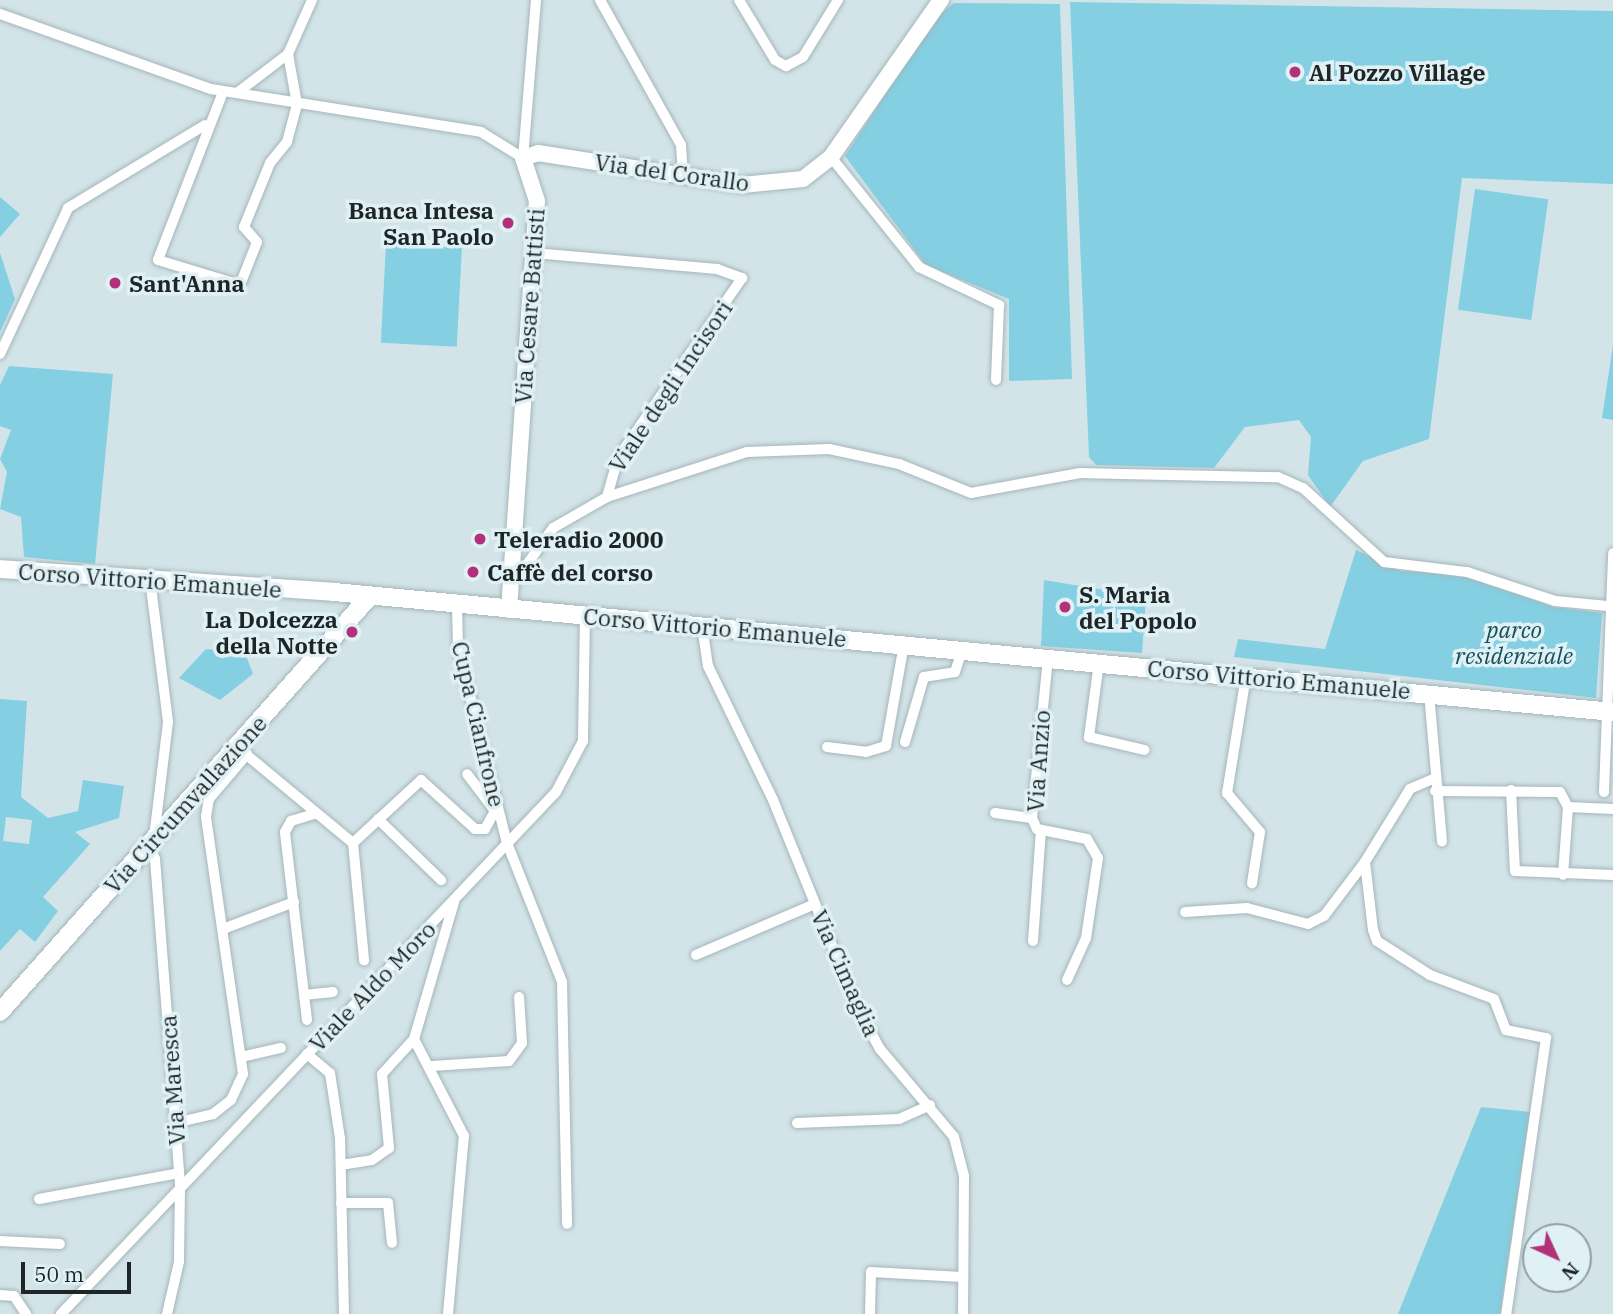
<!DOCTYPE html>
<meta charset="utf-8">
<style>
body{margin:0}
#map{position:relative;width:1613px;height:1314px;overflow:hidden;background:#d3e4e9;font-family:"IBM Plex Serif",serif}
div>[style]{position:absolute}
.green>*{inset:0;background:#84cfe2;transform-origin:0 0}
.roads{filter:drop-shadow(0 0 2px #a5b6ba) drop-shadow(0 0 2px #a5b6ba)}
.street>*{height:10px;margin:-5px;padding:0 5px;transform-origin:5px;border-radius:5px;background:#fff}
.secondary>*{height:16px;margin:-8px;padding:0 8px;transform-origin:8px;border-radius:8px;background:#fff}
.primary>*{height:18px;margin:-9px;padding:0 9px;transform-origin:9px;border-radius:9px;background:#fff}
.dots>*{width:19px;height:19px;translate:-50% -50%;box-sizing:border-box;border:4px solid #e0f1f6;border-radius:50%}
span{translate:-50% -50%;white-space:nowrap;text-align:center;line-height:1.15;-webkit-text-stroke:7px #e0f1f6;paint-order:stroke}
.poi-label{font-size:23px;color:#1e2526;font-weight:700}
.left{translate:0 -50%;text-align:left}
.right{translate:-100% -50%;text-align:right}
.street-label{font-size:23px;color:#1e2526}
.park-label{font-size:23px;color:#14505c;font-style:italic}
.north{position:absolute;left:1522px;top:1223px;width:70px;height:70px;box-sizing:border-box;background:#e0f1f6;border:2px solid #929fa3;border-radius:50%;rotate:135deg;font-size:19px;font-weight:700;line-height:28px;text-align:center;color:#1e2526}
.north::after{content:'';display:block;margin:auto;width:24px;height:32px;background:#b3317b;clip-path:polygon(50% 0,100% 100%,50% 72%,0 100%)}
.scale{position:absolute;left:21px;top:1262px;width:110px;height:32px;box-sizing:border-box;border:4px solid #1e2526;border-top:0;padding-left:9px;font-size:21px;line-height:24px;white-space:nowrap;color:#1e2526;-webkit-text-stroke:5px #e0f1f6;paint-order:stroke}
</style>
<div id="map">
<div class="green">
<i style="clip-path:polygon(1070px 2px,1613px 11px,1613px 184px,1462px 178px,1429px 439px,1363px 461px,1330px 507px,1308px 475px,1311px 437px,1299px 420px,1245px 427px,1214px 468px,1096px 465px,1089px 457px)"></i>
<i style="clip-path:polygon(954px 3px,1060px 4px,1072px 379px,1009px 381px,1009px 299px,926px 265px,845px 156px,936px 17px)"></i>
<i style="left:1475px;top:189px;width:74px;height:122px;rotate:8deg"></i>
<i style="clip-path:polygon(0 197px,20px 214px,0 237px)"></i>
<i style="left:386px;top:244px;width:76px;height:99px;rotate:3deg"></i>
<i style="clip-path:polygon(0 253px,15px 299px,0 332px)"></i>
<i style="clip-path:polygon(1613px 345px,1613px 420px,1602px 418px)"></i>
<i style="clip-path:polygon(9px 366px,113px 374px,95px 564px,24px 557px,21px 517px,0 509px,7px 472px,0 459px,11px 430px,0 426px,0 385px)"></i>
<i style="clip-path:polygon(1356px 550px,1401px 571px,1464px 575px,1553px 607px,1602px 613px,1596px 698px,1234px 657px,1238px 639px,1325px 649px)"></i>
<i style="clip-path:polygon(1044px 580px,1146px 597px,1142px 653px,1041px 646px)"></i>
<i style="clip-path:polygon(206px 649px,245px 653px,253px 674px,220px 700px,179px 678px)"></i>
<i style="clip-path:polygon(evenodd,0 699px,27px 701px,21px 797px,48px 818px,78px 811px,83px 780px,124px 786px,119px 818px,75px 832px,90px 844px,43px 897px,58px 911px,35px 942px,20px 929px,0 951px,0 699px,6px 817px,32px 820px,29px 844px,3px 841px,6px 817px)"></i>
<i style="clip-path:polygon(1481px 1107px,1530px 1112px,1500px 1314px,1398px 1314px)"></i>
</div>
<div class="roads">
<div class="street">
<i style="left:600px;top:0;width:166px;rotate:60.8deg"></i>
<i style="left:681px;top:145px;width:29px;rotate:86deg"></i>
<i style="left:739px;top:0;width:70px;rotate:59deg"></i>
<i style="left:775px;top:60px;width:13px;rotate:29deg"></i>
<i style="left:786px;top:66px;width:19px;rotate:-28deg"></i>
<i style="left:803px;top:57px;width:67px;rotate:-58.4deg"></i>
<i style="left:0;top:14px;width:224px;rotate:19.6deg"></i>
<i style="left:211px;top:89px;width:273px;rotate:9deg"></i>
<i style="left:481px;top:132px;width:49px;rotate:31.8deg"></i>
<i style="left:288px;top:54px;width:51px;rotate:79.8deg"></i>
<i style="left:223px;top:92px;width:180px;rotate:111.2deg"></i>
<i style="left:158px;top:260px;width:86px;rotate:17deg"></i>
<i style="left:240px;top:285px;width:46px;rotate:-68.4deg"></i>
<i style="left:257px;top:242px;width:20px;rotate:-131deg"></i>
<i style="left:244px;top:227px;width:69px;rotate:-67.9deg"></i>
<i style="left:270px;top:163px;width:27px;rotate:-51deg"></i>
<i style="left:287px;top:142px;width:39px;rotate:-75deg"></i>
<i style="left:237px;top:93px;width:64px;rotate:-37.4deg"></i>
<i style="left:288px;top:54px;width:59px;rotate:-66deg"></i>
<i style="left:831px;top:157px;width:141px;rotate:51.3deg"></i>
<i style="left:919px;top:267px;width:89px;rotate:25.4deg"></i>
<i style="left:999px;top:305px;width:75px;rotate:92.3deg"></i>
<i style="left:523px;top:158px;width:159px;rotate:-85.3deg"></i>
<i style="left:534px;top:253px;width:184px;rotate:5deg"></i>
<i style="left:717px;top:269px;width:27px;rotate:20deg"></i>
<i style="left:742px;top:278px;width:219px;rotate:124.6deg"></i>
<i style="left:618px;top:458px;width:41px;rotate:105.8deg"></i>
<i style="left:0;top:354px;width:161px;rotate:-65deg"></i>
<i style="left:68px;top:208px;width:160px;rotate:-31.2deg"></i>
<i style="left:150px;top:579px;width:144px;rotate:82.8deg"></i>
<i style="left:168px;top:722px;width:116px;rotate:96.9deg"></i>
<i style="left:510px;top:588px;width:74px;rotate:-54.4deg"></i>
<i style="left:553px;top:528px;width:62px;rotate:-29.9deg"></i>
<i style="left:607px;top:497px;width:147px;rotate:-17.8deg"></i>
<i style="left:747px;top:452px;width:82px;rotate:-2.1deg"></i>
<i style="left:829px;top:449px;width:72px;rotate:12.1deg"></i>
<i style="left:899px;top:464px;width:78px;rotate:21.9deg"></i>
<i style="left:971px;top:493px;width:111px;rotate:-10.4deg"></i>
<i style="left:1080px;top:473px;width:198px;rotate:1.2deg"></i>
<i style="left:1278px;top:477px;width:27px;rotate:24deg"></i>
<i style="left:1303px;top:488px;width:110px;rotate:42.4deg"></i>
<i style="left:1384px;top:562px;width:84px;rotate:6.9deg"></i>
<i style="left:1467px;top:572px;width:93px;rotate:18.2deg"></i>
<i style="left:1555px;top:601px;width:53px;rotate:5.4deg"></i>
<i style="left:457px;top:605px;width:43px;rotate:88.7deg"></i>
<i style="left:458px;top:648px;width:201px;rotate:75.9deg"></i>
<i style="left:507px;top:843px;width:149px;rotate:68.4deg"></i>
<i style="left:562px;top:982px;width:242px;rotate:88.8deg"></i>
<i style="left:702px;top:626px;width:40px;rotate:81.5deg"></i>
<i style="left:708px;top:666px;width:149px;rotate:64.1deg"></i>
<i style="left:773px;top:800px;width:226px;rotate:67.9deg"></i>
<i style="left:858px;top:1009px;width:46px;rotate:61.2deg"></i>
<i style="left:880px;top:1049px;width:115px;rotate:49.9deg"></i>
<i style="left:954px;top:1137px;width:40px;rotate:75.6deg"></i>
<i style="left:964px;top:1176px;width:138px;rotate:90.4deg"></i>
<i style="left:1048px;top:658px;width:161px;rotate:95.7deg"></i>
<i style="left:1032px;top:818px;width:12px;rotate:66deg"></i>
<i style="left:1037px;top:829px;width:51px;rotate:11.3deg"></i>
<i style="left:1087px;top:839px;width:22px;rotate:60deg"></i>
<i style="left:1098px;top:858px;width:81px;rotate:98.5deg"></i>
<i style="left:1086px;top:938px;width:46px;rotate:114.3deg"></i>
<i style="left:1099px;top:662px;width:76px;rotate:97.6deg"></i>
<i style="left:1089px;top:737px;width:57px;rotate:13.1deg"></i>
<i style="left:1246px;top:676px;width:119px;rotate:99.2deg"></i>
<i style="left:1227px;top:793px;width:51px;rotate:49.8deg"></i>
<i style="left:1260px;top:832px;width:52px;rotate:98.9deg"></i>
<i style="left:1429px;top:693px;width:149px;rotate:85deg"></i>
<i style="left:905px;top:742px;width:68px;rotate:-73.7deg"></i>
<i style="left:924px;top:677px;width:31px;rotate:-9deg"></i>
<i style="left:955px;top:672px;width:23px;rotate:-72deg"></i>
<i style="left:827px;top:747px;width:39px;rotate:7deg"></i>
<i style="left:866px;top:752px;width:21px;rotate:-17deg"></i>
<i style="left:886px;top:746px;width:104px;rotate:-80deg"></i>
<i style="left:242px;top:751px;width:144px;rotate:39.7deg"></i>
<i style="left:353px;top:843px;width:118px;rotate:84.6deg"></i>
<i style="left:1433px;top:779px;width:25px;rotate:157deg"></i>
<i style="left:1410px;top:789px;width:86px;rotate:121.7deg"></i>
<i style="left:1365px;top:862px;width:68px;rotate:83.3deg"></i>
<i style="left:1373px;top:930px;width:12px;rotate:70deg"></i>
<i style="left:1377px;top:941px;width:63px;rotate:32.7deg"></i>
<i style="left:1430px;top:975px;width:68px;rotate:20.6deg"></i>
<i style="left:1494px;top:999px;width:33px;rotate:69deg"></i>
<i style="left:1506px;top:1030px;width:41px;rotate:11.3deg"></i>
<i style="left:1546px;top:1038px;width:279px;rotate:98.2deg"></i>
<i style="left:1511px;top:790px;width:81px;rotate:87.2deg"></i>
<i style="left:1515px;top:871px;width:98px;rotate:2.3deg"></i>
<i style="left:1435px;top:791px;width:125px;rotate:0.5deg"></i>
<i style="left:1560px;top:792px;width:17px;rotate:62deg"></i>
<i style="left:1568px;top:807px;width:68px;rotate:94.2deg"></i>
<i style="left:1604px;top:792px;width:239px;rotate:-87.8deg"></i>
<i style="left:1568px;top:807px;width:45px;rotate:2.5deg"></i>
<i style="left:995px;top:813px;width:37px;rotate:8deg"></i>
<i style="left:378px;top:819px;width:88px;rotate:44.1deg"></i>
<i style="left:353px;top:843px;width:93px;rotate:-42.8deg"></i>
<i style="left:421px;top:780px;width:73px;rotate:42.2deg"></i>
<i style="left:475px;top:829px;width:10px"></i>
<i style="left:485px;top:829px;width:21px;rotate:-61deg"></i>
<i style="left:495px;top:811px;width:46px;rotate:-127.1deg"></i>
<i style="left:149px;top:846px;width:14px;rotate:65deg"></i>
<i style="left:155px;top:859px;width:329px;rotate:85.6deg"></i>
<i style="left:180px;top:1187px;width:75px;rotate:90.8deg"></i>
<i style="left:179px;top:1262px;width:53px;rotate:103deg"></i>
<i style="left:1185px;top:912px;width:62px;rotate:-3.7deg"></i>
<i style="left:1247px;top:908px;width:63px;rotate:14.7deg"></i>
<i style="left:1308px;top:924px;width:18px;rotate:-27deg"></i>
<i style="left:1324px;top:916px;width:68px;rotate:-52.8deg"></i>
<i style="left:223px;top:929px;width:76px;rotate:-20.8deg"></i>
<i style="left:1033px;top:941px;width:111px;rotate:-85.9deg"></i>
<i style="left:696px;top:955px;width:129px;rotate:-23.2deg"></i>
<i style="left:304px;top:995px;width:29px;rotate:-6deg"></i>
<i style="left:307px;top:1020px;width:189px;rotate:-96.7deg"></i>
<i style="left:285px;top:832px;width:13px;rotate:-61deg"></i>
<i style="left:291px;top:821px;width:24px;rotate:-17deg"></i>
<i style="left:307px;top:1054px;width:30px;rotate:40deg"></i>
<i style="left:330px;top:1073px;width:66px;rotate:81.3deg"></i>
<i style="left:340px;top:1138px;width:176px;rotate:88.7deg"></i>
<i style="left:241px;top:1057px;width:41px;rotate:-12.7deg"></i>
<i style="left:432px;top:1066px;width:77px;rotate:-3.7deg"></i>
<i style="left:509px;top:1061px;width:22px;rotate:-54deg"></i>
<i style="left:522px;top:1043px;width:46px;rotate:-93.7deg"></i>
<i style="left:175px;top:1123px;width:39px;rotate:-13deg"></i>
<i style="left:213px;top:1114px;width:23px;rotate:-38deg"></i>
<i style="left:231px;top:1100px;width:29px;rotate:-65deg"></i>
<i style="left:243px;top:1074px;width:260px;rotate:-98.2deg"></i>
<i style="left:206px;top:817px;width:18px;rotate:-81deg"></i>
<i style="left:209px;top:799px;width:59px;rotate:-49.8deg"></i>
<i style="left:797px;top:1123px;width:102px;rotate:-2.2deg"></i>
<i style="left:899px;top:1119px;width:34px;rotate:-24deg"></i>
<i style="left:341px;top:1165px;width:31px;rotate:-9deg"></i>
<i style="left:372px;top:1160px;width:21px;rotate:-35deg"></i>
<i style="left:389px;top:1148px;width:74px;rotate:-95.4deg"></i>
<i style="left:382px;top:1074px;width:47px;rotate:-47.6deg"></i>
<i style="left:39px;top:1199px;width:142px;rotate:-10.5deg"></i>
<i style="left:341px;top:1203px;width:47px"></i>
<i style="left:388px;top:1203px;width:40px;rotate:84.3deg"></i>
<i style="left:0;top:1241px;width:60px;rotate:2.9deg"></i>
<i style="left:0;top:1295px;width:14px;rotate:4deg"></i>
<i style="left:14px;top:1296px;width:22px;rotate:56deg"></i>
<i style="left:61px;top:1314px;width:719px;rotate:-46.52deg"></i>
<i style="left:556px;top:792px;width:58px;rotate:-62.1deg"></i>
<i style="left:583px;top:741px;width:126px;rotate:-89.1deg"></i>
<i style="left:448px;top:1314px;width:179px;rotate:-84.9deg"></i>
<i style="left:464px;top:1136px;width:109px;rotate:-117.3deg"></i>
<i style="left:414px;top:1039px;width:143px;rotate:-73.7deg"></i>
<i style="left:870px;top:1314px;width:42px;rotate:-88.6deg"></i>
<i style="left:871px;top:1272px;width:91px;rotate:3.1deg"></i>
</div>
<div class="secondary">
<i style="left:509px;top:610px;width:410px;rotate:-86.1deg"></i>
<i style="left:537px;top:201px;width:45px;rotate:-108deg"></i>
<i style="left:523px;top:158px;width:16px;rotate:-18deg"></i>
<i style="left:538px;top:153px;width:206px;rotate:8.9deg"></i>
<i style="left:742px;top:185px;width:61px;rotate:-5.6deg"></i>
<i style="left:803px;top:179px;width:36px;rotate:-38deg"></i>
<i style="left:831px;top:157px;width:192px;rotate:-55deg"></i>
</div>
<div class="primary">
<i style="left:0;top:569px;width:335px;rotate:3.9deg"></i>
<i style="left:334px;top:592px;width:1285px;rotate:5.36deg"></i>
<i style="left:0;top:1012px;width:557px;rotate:-48.35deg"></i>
</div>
</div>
<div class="dots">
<i style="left:1295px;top:72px;background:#b3317b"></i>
<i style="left:508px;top:223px;background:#b3317b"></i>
<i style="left:115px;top:283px;background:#b3317b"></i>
<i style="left:480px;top:539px;background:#b3317b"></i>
<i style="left:473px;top:572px;background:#b3317b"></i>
<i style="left:1065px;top:607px;background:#b3317b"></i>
<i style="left:352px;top:632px;background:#b3317b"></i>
</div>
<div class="poi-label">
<span class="left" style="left:1309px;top:72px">Al Pozzo Village</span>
<span class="right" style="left:494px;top:223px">Banca Intesa<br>San Paolo</span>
<span class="left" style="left:129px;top:283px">Sant'Anna</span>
<span class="left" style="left:494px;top:539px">Teleradio 2000</span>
<span class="left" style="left:487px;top:572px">Caffè del corso</span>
<span class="left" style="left:1079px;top:607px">S. Maria<br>del Popolo</span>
<span class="right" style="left:338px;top:632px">La Dolcezza<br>della Notte</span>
</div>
<div class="street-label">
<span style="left:672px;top:172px;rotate:8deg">Via del Corallo</span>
<span style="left:529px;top:306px;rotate:-86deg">Via Cesare Battisti</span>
<span style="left:670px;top:386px;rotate:-56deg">Viale degli Incisori</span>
<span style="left:150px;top:580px;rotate:4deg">Corso Vittorio Emanuele</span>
<span style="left:715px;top:627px;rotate:5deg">Corso Vittorio Emanuele</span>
<span style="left:1279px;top:679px;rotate:5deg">Corso Vittorio Emanuele</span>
<span style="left:479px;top:724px;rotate:77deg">Cupa Cianfrone</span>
<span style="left:1038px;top:761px;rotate:-86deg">Via Anzio</span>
<span style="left:185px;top:804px;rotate:-48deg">Via Circumvallazione</span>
<span style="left:846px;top:973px;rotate:66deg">Via Cimaglia</span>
<span style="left:372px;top:986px;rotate:-46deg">Viale Aldo Moro</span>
<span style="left:172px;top:1080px;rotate:-94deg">Via Maresca</span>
</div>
<div class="park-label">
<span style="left:1514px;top:642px">parco<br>residenziale</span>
</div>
<div class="north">N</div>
<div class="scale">50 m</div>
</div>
